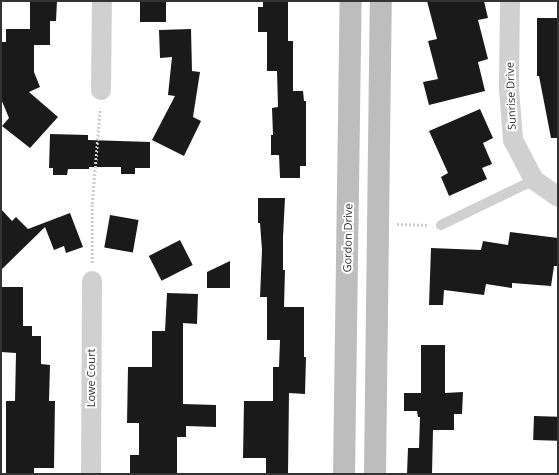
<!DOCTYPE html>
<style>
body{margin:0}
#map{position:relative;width:559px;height:475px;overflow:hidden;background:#fff;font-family:"Open Sans",sans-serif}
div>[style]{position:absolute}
.building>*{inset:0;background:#1a1a1a;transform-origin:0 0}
.path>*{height:2.5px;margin-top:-1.25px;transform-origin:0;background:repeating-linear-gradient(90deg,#cdcdcd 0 2px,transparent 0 4px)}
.lane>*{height:10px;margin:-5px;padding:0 5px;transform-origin:5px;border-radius:5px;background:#d0d0d0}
.street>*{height:20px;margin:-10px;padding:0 10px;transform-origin:10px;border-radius:10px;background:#d0d0d0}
.secondary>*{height:22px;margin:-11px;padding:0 11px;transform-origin:11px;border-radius:11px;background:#bdbdbd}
span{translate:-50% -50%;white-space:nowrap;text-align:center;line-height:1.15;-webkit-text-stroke:4px #fff;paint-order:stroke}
.street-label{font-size:11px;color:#333}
.frame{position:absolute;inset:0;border:2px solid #333;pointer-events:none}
</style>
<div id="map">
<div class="building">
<i style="clip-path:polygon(30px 1px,57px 1px,56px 21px,50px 21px,50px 45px,34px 45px,34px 72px,40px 87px,29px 92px,58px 117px,30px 148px,2px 126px,9px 118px,1px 99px,1px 42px,6px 42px,6px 29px,30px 29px)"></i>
<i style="left:140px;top:1px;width:26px;height:21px"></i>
<i style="clip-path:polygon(263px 1px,288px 1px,288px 41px,293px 41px,293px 91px,303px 91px,304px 101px,306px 101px,306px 166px,300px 166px,300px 178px,280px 178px,279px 155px,271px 155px,271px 135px,273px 135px,272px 108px,278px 107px,277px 71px,267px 71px,267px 32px,258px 32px,258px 7px,263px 7px)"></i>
<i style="clip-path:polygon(427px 1px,484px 1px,488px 18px,478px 20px,488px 59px,478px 62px,485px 91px,429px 105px,423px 82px,438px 79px,428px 41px,437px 39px)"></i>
<i style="clip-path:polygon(537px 18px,558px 18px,558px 138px,551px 138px,539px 76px,537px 76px)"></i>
<i style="clip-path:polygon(191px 29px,192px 71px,200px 72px,193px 117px,201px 121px,184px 156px,152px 140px,175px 96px,168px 95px,172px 57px,160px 58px,159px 30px)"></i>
<i style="clip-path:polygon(480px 109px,493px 138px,483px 143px,492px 164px,482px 168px,487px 179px,449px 196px,441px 177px,448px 173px,429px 131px)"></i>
<i style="clip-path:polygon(50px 134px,88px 135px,88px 140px,150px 142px,150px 168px,135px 168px,135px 174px,121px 174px,121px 167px,89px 167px,89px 169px,68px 169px,67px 175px,53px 175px,53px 168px,49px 168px)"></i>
<i style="clip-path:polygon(258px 198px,285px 198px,283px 237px,283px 270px,285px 270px,284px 307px,304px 307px,304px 357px,306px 357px,305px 394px,289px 393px,288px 474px,266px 474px,266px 458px,243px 458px,244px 401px,273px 401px,273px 367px,279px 367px,280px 340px,267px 340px,267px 297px,260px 297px,262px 250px,260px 223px,258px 223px)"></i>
<i style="clip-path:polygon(1px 209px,12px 221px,16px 217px,28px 229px,70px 213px,83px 247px,66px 253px,64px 246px,54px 250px,45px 227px,1px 270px)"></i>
<i style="left:110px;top:215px;width:29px;height:33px;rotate:10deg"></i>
<i style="clip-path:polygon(510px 232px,558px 238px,558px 266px,554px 266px,551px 286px,512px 283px,512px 288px,486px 284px,484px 295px,444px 290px,443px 305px,429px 305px,431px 248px,481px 250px,483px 241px,508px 245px)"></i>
<i style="left:180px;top:240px;width:28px;height:35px;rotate:63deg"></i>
<i style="clip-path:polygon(230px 261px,230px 288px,207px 288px,207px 272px)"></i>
<i style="clip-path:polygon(1px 287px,23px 287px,23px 326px,32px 326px,32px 336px,41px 336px,41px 364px,50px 365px,49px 401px,55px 401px,54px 468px,34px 468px,34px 474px,6px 474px,6px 401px,15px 401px,16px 353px,1px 352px)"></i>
<i style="clip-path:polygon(167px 293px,198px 294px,197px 324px,183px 323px,183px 404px,216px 405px,216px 427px,186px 426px,186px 437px,177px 437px,177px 474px,130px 474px,130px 455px,139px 455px,139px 423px,127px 423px,128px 367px,152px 367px,152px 331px,165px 331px)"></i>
<i style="clip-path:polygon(421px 345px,445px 345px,445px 393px,463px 392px,462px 414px,454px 414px,454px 430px,433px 430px,432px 474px,407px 474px,408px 448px,419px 448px,420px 417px,418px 417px,417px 411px,404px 411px,404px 393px,421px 393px)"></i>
<i style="left:534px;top:416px;width:24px;height:24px;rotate:2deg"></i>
</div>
<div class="path">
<i style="left:397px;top:224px;width:31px;rotate:2deg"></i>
<i style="left:92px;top:263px;width:59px;rotate:-90deg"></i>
<i style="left:92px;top:204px;width:96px;rotate:-85.2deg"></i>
</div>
<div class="lane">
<i style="left:441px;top:225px;width:103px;rotate:-25.8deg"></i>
</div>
<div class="street">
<i style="left:510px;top:1px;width:88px;rotate:90.7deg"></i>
<i style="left:509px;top:89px;width:51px;rotate:85.5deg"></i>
<i style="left:513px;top:140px;width:45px;rotate:62.3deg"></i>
<i style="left:534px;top:180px;width:29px;rotate:35deg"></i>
<i style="left:101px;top:90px;width:89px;rotate:-89.4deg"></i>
<i style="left:91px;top:474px;width:193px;rotate:-89.7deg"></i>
</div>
<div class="secondary">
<i style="left:344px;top:474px;width:473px;rotate:-89.2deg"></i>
<i style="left:375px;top:474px;width:473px;rotate:-89.3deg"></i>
</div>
<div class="street-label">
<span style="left:511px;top:96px;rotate:-92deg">Sunrise Drive</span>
<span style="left:348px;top:238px;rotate:-89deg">Gordon Drive</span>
<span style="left:91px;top:378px;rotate:-90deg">Lowe Court</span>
</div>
<div class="frame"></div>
</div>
